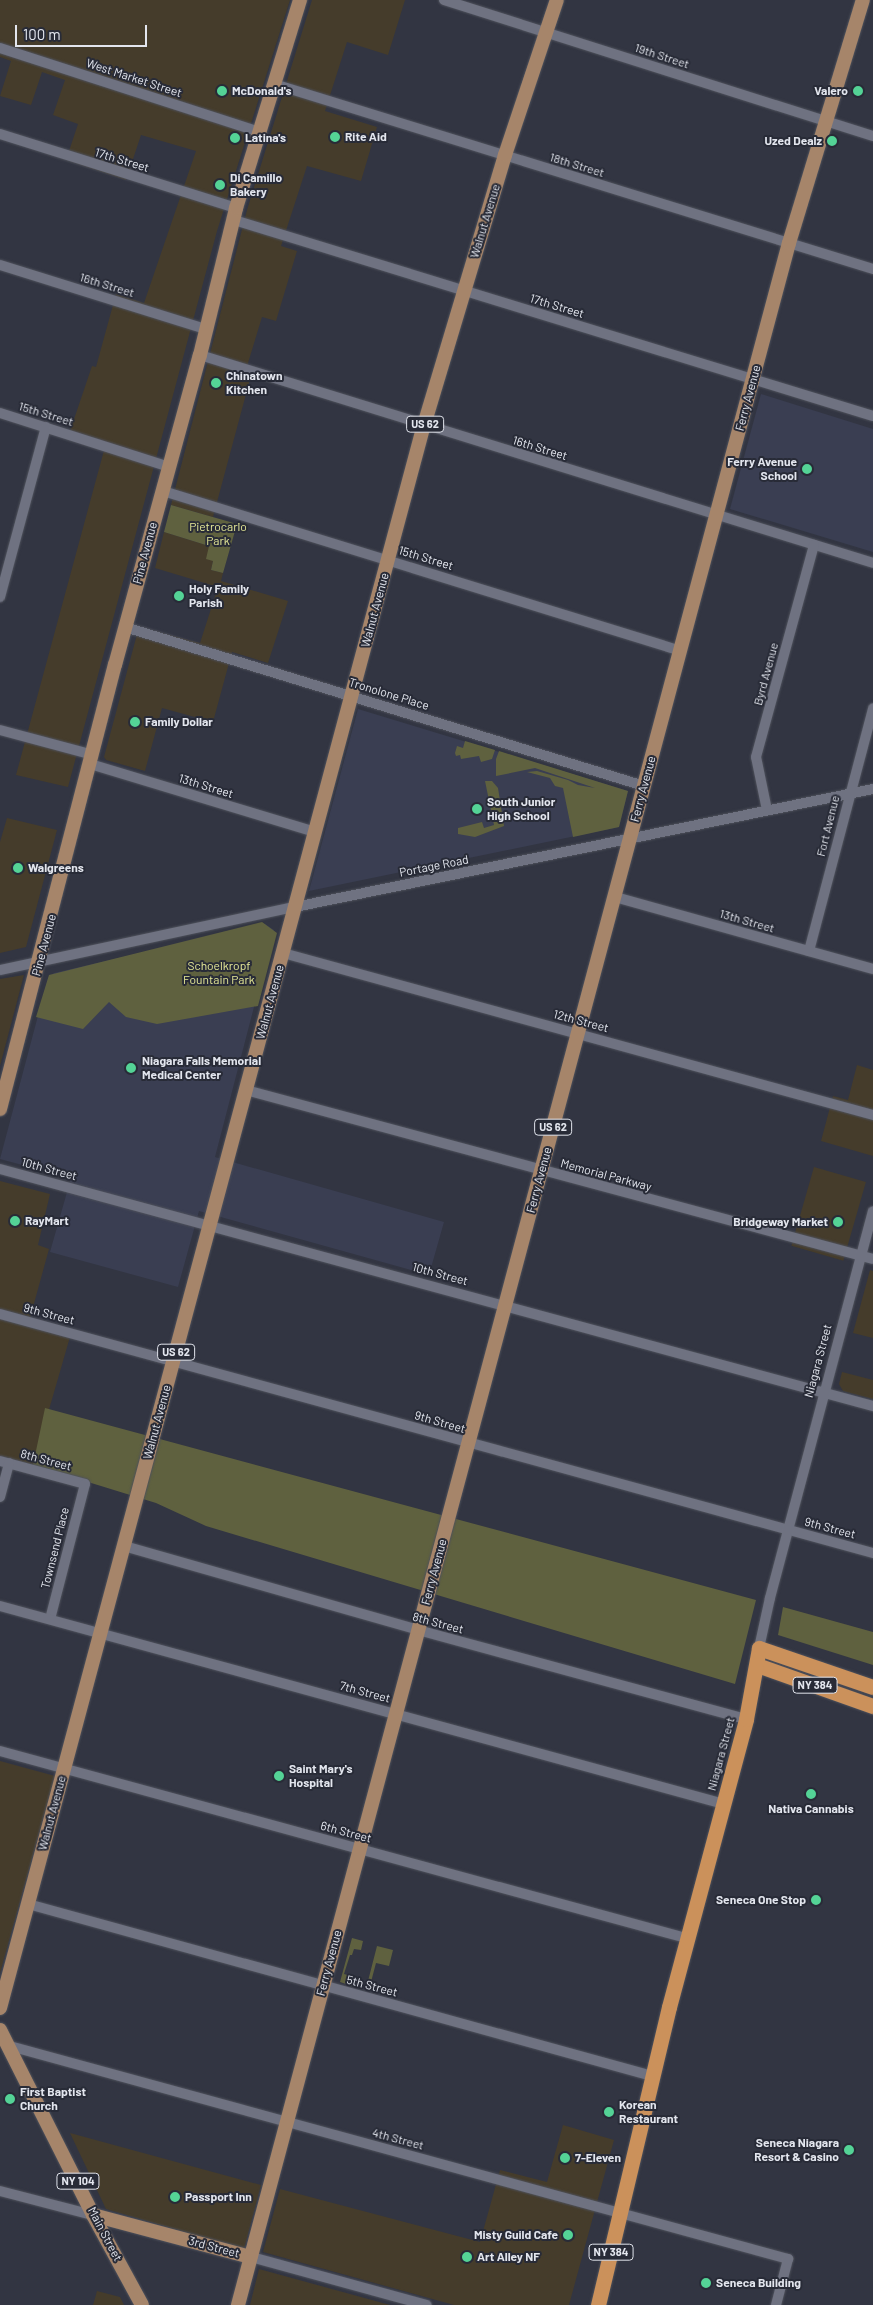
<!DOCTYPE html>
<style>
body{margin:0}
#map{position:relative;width:873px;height:2305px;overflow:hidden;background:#323542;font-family:Barlow,sans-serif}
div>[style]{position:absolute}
.commercial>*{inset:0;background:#453c2b;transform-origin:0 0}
.built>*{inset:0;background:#3a3e52}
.green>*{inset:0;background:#5f613f}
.roads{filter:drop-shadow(0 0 1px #4e515b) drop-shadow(0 0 1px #4e515b)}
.minor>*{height:10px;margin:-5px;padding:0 5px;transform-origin:5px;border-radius:5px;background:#6f7281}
.major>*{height:14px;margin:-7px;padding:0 7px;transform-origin:7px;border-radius:7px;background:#a6856a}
.highway>*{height:15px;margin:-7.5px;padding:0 7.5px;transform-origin:7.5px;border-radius:7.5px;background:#cb915b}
.dots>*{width:14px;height:14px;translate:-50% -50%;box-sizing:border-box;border:2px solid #282b37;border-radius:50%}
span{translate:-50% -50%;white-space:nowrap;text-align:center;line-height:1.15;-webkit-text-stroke:4px #282b37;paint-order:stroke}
.shield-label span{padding:1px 4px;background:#282b37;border:1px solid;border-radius:4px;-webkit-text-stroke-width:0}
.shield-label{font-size:11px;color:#e3e6ee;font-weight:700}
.street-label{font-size:12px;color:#e3e6ee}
.poi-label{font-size:12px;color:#e3e6ee;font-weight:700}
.left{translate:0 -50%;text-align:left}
.right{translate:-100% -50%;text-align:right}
.park-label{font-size:12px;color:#e7ea98}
.scale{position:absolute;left:15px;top:25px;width:132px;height:22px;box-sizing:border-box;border:2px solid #e3e6ee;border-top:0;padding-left:6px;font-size:15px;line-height:18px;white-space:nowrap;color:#e3e6ee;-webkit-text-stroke:4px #282b37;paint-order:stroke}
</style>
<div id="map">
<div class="commercial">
<i style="clip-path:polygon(0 0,290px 0,217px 231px,68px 787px,16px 775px,106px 443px,70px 431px,92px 366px,96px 367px,116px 294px,144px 303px,196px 151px,141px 135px,126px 180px,66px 160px,78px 124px,53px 115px,65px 80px,42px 72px,31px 105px,0 96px,11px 61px,0 57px)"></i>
<i style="clip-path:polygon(312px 0,405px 0,388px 55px,347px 42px,325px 111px,377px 127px,361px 181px,307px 166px,281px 246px,297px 251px,276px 321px,262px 317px,248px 363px,249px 383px,213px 517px,171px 505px,247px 210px)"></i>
<i style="clip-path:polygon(164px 532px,209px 546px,213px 561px,211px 570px,223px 573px,221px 581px,288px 601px,268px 663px,232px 652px,213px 722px,162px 708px,145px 771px,106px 760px,104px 757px,139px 627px,200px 643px,218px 587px,155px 568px)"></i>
<i style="clip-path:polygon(7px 818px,57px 830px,26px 947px,0 953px,0 842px)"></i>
<i style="clip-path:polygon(24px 975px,0 1066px,0 979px)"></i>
<i style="clip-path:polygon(857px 1065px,873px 1070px,873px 1156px,821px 1141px,833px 1096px,848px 1100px)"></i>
<i style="left:814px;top:1167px;width:54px;height:82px;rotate:16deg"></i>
<i style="clip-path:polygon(0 1181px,50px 1194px,38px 1245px,49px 1249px,30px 1318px,72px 1330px,33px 1465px,0 1456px)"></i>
<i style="clip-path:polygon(870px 1270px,873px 1271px,873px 1338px,853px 1333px)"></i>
<i style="clip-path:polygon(842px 1372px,873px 1380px,873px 1399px,843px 1391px,839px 1384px)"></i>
<i style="clip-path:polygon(0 1761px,55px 1776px,0 1973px)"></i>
<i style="clip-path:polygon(563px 2125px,614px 2140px,569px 2305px,454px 2305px,263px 2252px,280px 2189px,480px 2242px,500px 2170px,547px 2182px)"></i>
<i style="clip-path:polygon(70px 2133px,261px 2185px,244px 2249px,106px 2209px)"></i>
<i style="clip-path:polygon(259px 2269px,390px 2305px,250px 2305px)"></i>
<i style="clip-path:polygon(97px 2291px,120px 2297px,124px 2305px,93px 2305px)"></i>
</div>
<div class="built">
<i style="clip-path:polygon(761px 394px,873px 429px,873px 552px,730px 509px)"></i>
<i style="clip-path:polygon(358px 709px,628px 791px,619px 827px,309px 891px)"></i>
<i style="clip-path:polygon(265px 924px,274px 930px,215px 1157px,444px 1222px,429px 1275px,199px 1211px,178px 1287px,50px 1252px,71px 1178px,0 1159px,48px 978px,54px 973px)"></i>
</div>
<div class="green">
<i style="clip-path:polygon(171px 505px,237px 524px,223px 573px,211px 570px,213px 561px,206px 559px,209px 546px,164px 532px)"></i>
<i style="clip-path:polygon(465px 741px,495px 750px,492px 759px,481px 762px,479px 756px,461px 759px,460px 755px,456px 756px,455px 753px,457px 746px,463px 748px)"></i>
<i style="clip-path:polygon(499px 751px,628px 791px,619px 827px,573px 837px,563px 788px,555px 786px,550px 778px,527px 772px,537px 771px,568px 780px,578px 785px,595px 788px,535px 768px,496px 776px,496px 759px)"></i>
<i style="clip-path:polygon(485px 781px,492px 781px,498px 788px,504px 826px,475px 837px,458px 834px,458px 828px,482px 822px,484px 828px,494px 825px)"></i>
<i style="clip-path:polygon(262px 922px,277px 933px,258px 1006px,157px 1024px,126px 1017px,109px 1002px,83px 1029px,36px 1017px,49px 975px)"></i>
<i style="clip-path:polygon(45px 1408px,756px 1600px,735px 1684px,206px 1526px,156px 1503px,33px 1465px)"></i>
<i style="clip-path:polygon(783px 1607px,873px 1632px,873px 1665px,778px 1635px)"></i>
<i style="clip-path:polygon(352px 1938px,363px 1941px,361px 1950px,354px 1949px,352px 1955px,350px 1955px,344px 1974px,354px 1977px,352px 1986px,340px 1982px)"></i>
<i style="clip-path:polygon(377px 1946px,393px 1950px,389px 1966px,376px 1963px,371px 1982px,368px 1981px)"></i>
</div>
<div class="roads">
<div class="minor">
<i style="left:444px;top:0;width:450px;rotate:17.6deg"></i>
<i style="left:0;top:48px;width:273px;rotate:17.9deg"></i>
<i style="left:274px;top:84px;width:627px;rotate:17.16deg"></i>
<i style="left:0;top:134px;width:247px;rotate:17.4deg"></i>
<i style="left:234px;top:220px;width:668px;rotate:17.05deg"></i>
<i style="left:0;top:265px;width:216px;rotate:17.3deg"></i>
<i style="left:200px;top:355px;width:704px;rotate:17.17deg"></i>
<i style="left:0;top:413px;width:177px;rotate:17.7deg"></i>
<i style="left:163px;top:491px;width:542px;rotate:17.16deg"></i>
<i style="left:0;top:597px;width:176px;rotate:-74.9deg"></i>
<i style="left:125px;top:627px;width:543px;rotate:17.03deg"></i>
<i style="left:0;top:730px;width:96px;rotate:15deg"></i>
<i style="left:90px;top:764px;width:235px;rotate:16.8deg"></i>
<i style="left:767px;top:810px;width:54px;rotate:-101.7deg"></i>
<i style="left:756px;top:757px;width:220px;rotate:-74.7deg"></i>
<i style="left:615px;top:897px;width:268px;rotate:15.6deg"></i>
<i style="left:809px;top:951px;width:251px;rotate:-75.2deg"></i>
<i style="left:283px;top:953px;width:612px;rotate:15.35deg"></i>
<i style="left:0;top:970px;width:302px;rotate:-12.1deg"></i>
<i style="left:295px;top:907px;width:590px;rotate:-11.54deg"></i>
<i style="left:246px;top:1090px;width:649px;rotate:15.08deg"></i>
<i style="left:0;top:1169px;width:905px;rotate:15.19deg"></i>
<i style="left:0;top:1314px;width:905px;rotate:15.31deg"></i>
<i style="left:0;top:1461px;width:88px;rotate:15.1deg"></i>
<i style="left:85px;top:1484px;width:139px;rotate:104.5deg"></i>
<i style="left:0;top:1497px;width:35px;rotate:-75deg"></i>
<i style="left:124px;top:1546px;width:306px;rotate:15.9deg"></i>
<i style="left:418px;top:1630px;width:340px;rotate:15.2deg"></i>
<i style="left:0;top:1606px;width:751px;rotate:15.3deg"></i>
<i style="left:759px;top:1648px;width:51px;rotate:-77.6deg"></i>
<i style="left:770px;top:1598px;width:400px;rotate:-75.1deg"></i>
<i style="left:0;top:1751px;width:711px;rotate:15.25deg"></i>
<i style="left:28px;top:1904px;width:647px;rotate:15.41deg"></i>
<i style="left:6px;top:2045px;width:811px;rotate:15.3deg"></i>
<i style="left:788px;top:2259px;width:48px;rotate:104.6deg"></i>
<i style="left:0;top:2191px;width:96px;rotate:14.5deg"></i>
<i style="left:251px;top:2257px;width:182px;rotate:15.3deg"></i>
</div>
<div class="major">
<i style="left:0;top:1109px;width:459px;rotate:-75.5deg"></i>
<i style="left:115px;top:665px;width:321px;rotate:-74.7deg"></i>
<i style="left:200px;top:355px;width:151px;rotate:-76.2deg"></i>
<i style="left:236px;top:208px;width:218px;rotate:-72.9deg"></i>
<i style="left:0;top:2008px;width:1639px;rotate:-75.01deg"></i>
<i style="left:424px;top:425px;width:282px;rotate:-73.3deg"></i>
<i style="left:505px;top:155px;width:163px;rotate:-71.5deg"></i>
<i style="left:0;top:2030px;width:207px;rotate:63.3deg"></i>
<i style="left:93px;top:2215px;width:102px;rotate:61.4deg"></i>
<i style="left:93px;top:2215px;width:163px;rotate:14.9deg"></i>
<i style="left:238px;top:2305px;width:2134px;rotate:-75.04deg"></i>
<i style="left:789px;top:243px;width:254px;rotate:-73.1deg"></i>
</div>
<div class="highway">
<i style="left:757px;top:1665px;width:123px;rotate:19.5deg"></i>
<i style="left:598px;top:2305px;width:306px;rotate:-76.6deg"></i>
<i style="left:669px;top:2007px;width:298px;rotate:-75deg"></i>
<i style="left:746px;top:1719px;width:72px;rotate:-79.6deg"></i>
<i style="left:759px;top:1648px;width:120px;rotate:18.9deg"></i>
</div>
</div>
<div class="dots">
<i style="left:222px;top:91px;background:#54d396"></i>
<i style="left:858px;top:91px;background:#54d396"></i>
<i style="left:335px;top:137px;background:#54d396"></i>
<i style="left:235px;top:138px;background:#54d396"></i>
<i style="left:832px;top:141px;background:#54d396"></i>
<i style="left:220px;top:185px;background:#54d396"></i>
<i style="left:216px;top:383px;background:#54d396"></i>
<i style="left:807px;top:469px;background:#54d396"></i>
<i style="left:179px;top:596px;background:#54d396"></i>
<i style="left:135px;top:722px;background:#54d396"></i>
<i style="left:477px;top:809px;background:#54d396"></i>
<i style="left:18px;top:868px;background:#54d396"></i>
<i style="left:131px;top:1068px;background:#54d396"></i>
<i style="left:15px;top:1221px;background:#54d396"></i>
<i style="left:838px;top:1222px;background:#54d396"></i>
<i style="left:279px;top:1776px;background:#54d396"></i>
<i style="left:811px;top:1794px;background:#54d396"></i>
<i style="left:816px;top:1900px;background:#54d396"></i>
<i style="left:10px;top:2099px;background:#54d396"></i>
<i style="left:609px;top:2112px;background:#54d396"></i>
<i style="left:849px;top:2150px;background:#54d396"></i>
<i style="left:565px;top:2158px;background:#54d396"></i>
<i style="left:175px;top:2197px;background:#54d396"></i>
<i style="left:568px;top:2235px;background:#54d396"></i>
<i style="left:467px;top:2257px;background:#54d396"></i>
<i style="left:706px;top:2283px;background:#54d396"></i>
</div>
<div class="shield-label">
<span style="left:425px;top:424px">US 62</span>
<span style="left:553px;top:1127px">US 62</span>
<span style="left:176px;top:1352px">US 62</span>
<span style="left:815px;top:1685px">NY 384</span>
<span style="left:78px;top:2181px">NY 104</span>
<span style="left:611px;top:2252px">NY 384</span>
</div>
<div class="street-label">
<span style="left:662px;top:56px;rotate:18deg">19th Street</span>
<span style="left:134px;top:78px;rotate:18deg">West Market Street</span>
<span style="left:122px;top:160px;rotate:17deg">17th Street</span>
<span style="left:577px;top:165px;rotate:17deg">18th Street</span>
<span style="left:485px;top:221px;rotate:-73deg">Walnut Avenue</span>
<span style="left:107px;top:285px;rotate:17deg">16th Street</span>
<span style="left:557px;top:306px;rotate:17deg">17th Street</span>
<span style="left:748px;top:398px;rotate:-75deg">Ferry Avenue</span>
<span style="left:46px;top:414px;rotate:17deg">15th Street</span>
<span style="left:540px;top:448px;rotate:17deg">16th Street</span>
<span style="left:145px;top:553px;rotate:-75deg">Pine Avenue</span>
<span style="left:426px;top:558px;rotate:17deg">15th Street</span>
<span style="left:375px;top:610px;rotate:-75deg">Walnut Avenue</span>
<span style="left:766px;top:674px;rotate:-75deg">Byrd Avenue</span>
<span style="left:389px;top:694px;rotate:17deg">Tronolone Place</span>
<span style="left:206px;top:786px;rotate:17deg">13th Street</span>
<span style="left:643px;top:789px;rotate:-75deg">Ferry Avenue</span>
<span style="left:828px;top:826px;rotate:-76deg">Fort Avenue</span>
<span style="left:434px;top:866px;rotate:-11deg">Portage Road</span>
<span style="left:747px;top:921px;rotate:16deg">13th Street</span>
<span style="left:44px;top:945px;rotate:-75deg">Pine Avenue</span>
<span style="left:270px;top:1002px;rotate:-75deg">Walnut Avenue</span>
<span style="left:581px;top:1021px;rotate:15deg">12th Street</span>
<span style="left:49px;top:1169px;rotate:15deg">10th Street</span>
<span style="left:606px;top:1175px;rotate:15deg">Memorial Parkway</span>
<span style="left:539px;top:1180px;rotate:-75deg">Ferry Avenue</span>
<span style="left:440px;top:1274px;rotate:15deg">10th Street</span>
<span style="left:49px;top:1314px;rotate:15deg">9th Street</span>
<span style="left:818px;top:1361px;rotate:-75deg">Niagara Street</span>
<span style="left:157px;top:1422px;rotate:-75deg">Walnut Avenue</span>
<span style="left:440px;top:1422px;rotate:16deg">9th Street</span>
<span style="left:46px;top:1460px;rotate:15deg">8th Street</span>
<span style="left:830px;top:1528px;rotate:15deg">9th Street</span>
<span style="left:55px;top:1548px;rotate:-76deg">Townsend Place</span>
<span style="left:434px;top:1572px;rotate:-75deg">Ferry Avenue</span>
<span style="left:438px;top:1623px;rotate:15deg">8th Street</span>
<span style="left:365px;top:1692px;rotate:15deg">7th Street</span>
<span style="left:721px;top:1754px;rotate:-75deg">Niagara Street</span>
<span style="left:52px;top:1813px;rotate:-75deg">Walnut Avenue</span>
<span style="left:346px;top:1832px;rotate:15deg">6th Street</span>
<span style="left:329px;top:1963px;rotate:-75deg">Ferry Avenue</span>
<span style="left:372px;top:1986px;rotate:15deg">5th Street</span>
<span style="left:398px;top:2139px;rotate:15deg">4th Street</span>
<span style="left:105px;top:2234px;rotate:62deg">Main Street</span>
<span style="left:214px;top:2247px;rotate:15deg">3rd Street</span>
</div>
<div class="poi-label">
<span class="left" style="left:232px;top:91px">McDonald's</span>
<span class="right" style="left:848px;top:91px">Valero</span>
<span class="left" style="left:345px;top:137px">Rite Aid</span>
<span class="left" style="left:245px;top:138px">Latina's</span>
<span class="right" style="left:822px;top:141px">Uzed Dealz</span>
<span class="left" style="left:230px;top:185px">Di Camillo<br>Bakery</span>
<span class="left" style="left:226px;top:383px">Chinatown<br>Kitchen</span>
<span class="right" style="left:797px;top:469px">Ferry Avenue<br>School</span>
<span class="left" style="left:189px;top:596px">Holy Family<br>Parish</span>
<span class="left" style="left:145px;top:722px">Family Dollar</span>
<span class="left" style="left:487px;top:809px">South Junior<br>High School</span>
<span class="left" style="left:28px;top:868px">Walgreens</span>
<span class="left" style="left:142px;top:1068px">Niagara Falls Memorial<br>Medical Center</span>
<span class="left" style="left:25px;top:1221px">RayMart</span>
<span class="right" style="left:828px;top:1222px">Bridgeway Market</span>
<span class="left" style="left:289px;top:1776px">Saint Mary's<br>Hospital</span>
<span style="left:811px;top:1809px">Nativa Cannabis</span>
<span class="right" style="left:806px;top:1900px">Seneca One Stop</span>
<span class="left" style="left:20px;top:2099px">First Baptist<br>Church</span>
<span class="left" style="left:619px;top:2112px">Korean<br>Restaurant</span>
<span class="right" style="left:839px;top:2150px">Seneca Niagara<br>Resort &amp; Casino</span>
<span class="left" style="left:575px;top:2158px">7-Eleven</span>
<span class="left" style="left:185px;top:2197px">Passport Inn</span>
<span class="right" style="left:558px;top:2235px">Misty Guild Cafe</span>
<span class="left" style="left:477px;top:2257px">Art Alley NF</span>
<span class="left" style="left:716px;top:2283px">Seneca Building</span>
</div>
<div class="park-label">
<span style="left:218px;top:534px">Pietrocarlo<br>Park</span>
<span style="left:219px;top:973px">Schoelkropf<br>Fountain Park</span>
</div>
<div class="scale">100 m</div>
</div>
